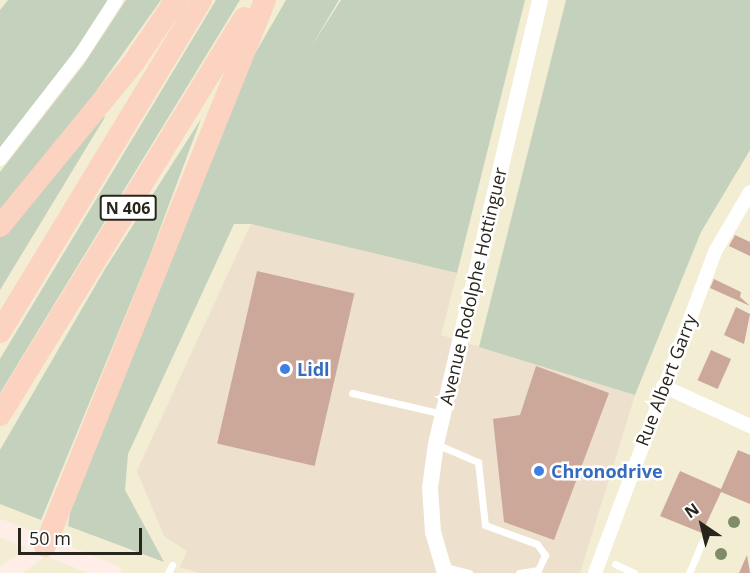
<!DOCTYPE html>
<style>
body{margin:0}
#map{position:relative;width:750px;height:573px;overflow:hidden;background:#f2edd3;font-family:"Open Sans",sans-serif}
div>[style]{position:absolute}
.commercial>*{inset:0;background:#ede0cc}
.green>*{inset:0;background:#c4d2bd}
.building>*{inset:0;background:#cca89b;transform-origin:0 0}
.service>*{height:7px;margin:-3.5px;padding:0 3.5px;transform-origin:3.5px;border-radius:3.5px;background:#fff}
.minor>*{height:14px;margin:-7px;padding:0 7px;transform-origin:7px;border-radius:7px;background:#fff}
.tertiary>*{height:16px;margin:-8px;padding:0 8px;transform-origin:8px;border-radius:8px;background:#fff}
.secondary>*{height:18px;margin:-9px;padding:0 9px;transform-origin:9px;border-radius:9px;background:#feeee7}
.trunk>*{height:22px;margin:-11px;padding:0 11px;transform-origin:11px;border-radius:11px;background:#fcd2c0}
.trees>*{width:12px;height:12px;margin:-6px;border-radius:50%;background:#7f8c67}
.dots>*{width:16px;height:16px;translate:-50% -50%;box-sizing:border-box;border:3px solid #fff;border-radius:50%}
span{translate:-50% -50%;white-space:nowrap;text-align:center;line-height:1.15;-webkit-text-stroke:5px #fff;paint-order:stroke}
.shield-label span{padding:2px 4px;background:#fff;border:2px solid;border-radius:4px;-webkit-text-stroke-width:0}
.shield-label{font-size:16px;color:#28261c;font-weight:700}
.street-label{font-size:18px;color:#28261c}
.shop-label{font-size:18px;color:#366cbe;font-weight:700}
.left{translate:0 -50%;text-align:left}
.north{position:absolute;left:672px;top:495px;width:60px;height:60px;-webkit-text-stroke:4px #fff;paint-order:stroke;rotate:325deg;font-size:16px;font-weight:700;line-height:24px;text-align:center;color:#28261c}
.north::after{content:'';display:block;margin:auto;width:21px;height:27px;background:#28261c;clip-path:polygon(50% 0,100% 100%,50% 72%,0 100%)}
.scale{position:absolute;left:18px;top:528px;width:124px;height:27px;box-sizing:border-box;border:3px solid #28261c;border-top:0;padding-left:8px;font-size:18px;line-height:21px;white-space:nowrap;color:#28261c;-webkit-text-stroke:4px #fff;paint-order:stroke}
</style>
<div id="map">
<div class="commercial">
<i style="clip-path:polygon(251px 224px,457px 273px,441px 335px,635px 395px,580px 573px,199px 573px,180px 567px,187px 551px,164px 536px,137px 471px)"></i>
</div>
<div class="green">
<i style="clip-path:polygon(8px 0,108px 0,70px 58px,0 147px,0 10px)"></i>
<i style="clip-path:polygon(126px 0,161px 0,82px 111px,0 211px,0 172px,84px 64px)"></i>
<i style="clip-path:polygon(216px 0,240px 0,0 393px,0 359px)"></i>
<i style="clip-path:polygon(286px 0,339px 0,311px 47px,341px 0,525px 0,457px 273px,251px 224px,234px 224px,128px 454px,125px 490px,164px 562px,68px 526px,70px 513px,242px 76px)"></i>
<i style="clip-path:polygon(566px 0,750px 0,750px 150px,701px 232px,635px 395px,479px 347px)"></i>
<i style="clip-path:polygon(99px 113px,105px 117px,0 290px,0 236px)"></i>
<i style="clip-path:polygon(201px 119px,149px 258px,41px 520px,0 504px,0 450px,105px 269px)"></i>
</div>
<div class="building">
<i style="clip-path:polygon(735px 235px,750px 242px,750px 256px,729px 246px)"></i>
<i style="left:257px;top:271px;width:100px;height:177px;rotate:13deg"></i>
<i style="clip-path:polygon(714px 279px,741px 292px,740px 297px,750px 306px,710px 288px)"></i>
<i style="clip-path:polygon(736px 307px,750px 314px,744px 344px,724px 335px)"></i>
<i style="left:711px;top:350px;width:22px;height:33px;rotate:24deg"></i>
<i style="clip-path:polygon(536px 366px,609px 393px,554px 540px,504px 522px,493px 419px,520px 415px)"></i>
<i style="clip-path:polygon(738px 450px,750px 455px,750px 504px,721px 492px,702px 533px,660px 516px,680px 471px,721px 489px)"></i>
<i style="clip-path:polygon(747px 555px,750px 573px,739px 573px)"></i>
</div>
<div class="service">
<i style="left:352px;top:393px;width:93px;rotate:13deg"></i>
<i style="left:436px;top:444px;width:46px;rotate:23.2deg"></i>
<i style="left:478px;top:462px;width:63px;rotate:83.7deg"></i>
<i style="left:485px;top:525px;width:55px;rotate:20.1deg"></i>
<i style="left:537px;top:544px;width:14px;rotate:54deg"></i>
<i style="left:545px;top:555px;width:17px;rotate:115deg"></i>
<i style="left:538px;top:570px;width:19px;rotate:171deg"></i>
<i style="left:615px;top:564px;width:21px;rotate:25deg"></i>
<i style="left:445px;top:567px;width:25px;rotate:14deg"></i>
<i style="left:168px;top:573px;width:9px;rotate:-63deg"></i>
<i style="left:689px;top:573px;width:34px;rotate:-67deg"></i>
</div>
<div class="minor">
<i style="left:0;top:159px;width:134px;rotate:-52.3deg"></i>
<i style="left:82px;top:53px;width:63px;rotate:-57.3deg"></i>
<i style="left:663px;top:386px;width:96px;rotate:24.7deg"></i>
<i style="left:595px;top:573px;width:345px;rotate:-69.5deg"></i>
<i style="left:716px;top:250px;width:67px;rotate:-59.6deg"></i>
</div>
<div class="tertiary">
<i style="left:445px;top:573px;width:43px;rotate:-106.3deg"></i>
<i style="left:433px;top:532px;width:44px;rotate:-93.9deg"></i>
<i style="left:430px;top:488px;width:44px;rotate:-82.2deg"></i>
<i style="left:436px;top:444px;width:456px;rotate:-76.8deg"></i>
</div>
<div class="secondary">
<i style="left:0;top:528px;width:121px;rotate:21.9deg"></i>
<i style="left:7px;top:573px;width:47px;rotate:-35.4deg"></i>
</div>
<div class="trunk">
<i style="left:0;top:226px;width:212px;rotate:-50.7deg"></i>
<i style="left:134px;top:62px;width:75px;rotate:-55.9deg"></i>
<i style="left:0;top:332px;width:388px;rotate:-58.8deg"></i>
<i style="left:0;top:415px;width:466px;rotate:-58.4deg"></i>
<i style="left:45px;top:546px;width:589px;rotate:-68.05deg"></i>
</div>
<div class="trees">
<i style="left:734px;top:522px"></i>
<i style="left:721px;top:554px"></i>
</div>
<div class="dots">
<i style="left:285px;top:369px;background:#3f7fe0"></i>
<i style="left:539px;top:471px;background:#3f7fe0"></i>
</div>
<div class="shield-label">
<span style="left:128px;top:208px">N 406</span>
</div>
<div class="street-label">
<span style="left:473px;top:286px;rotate:-77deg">Avenue Rodolphe Hottinguer</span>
<span style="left:666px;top:380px;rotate:-69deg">Rue Albert Garry</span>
</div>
<div class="shop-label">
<span class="left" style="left:297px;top:369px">Lidl</span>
<span class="left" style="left:551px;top:471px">Chronodrive</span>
</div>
<div class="north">N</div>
<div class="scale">50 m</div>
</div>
